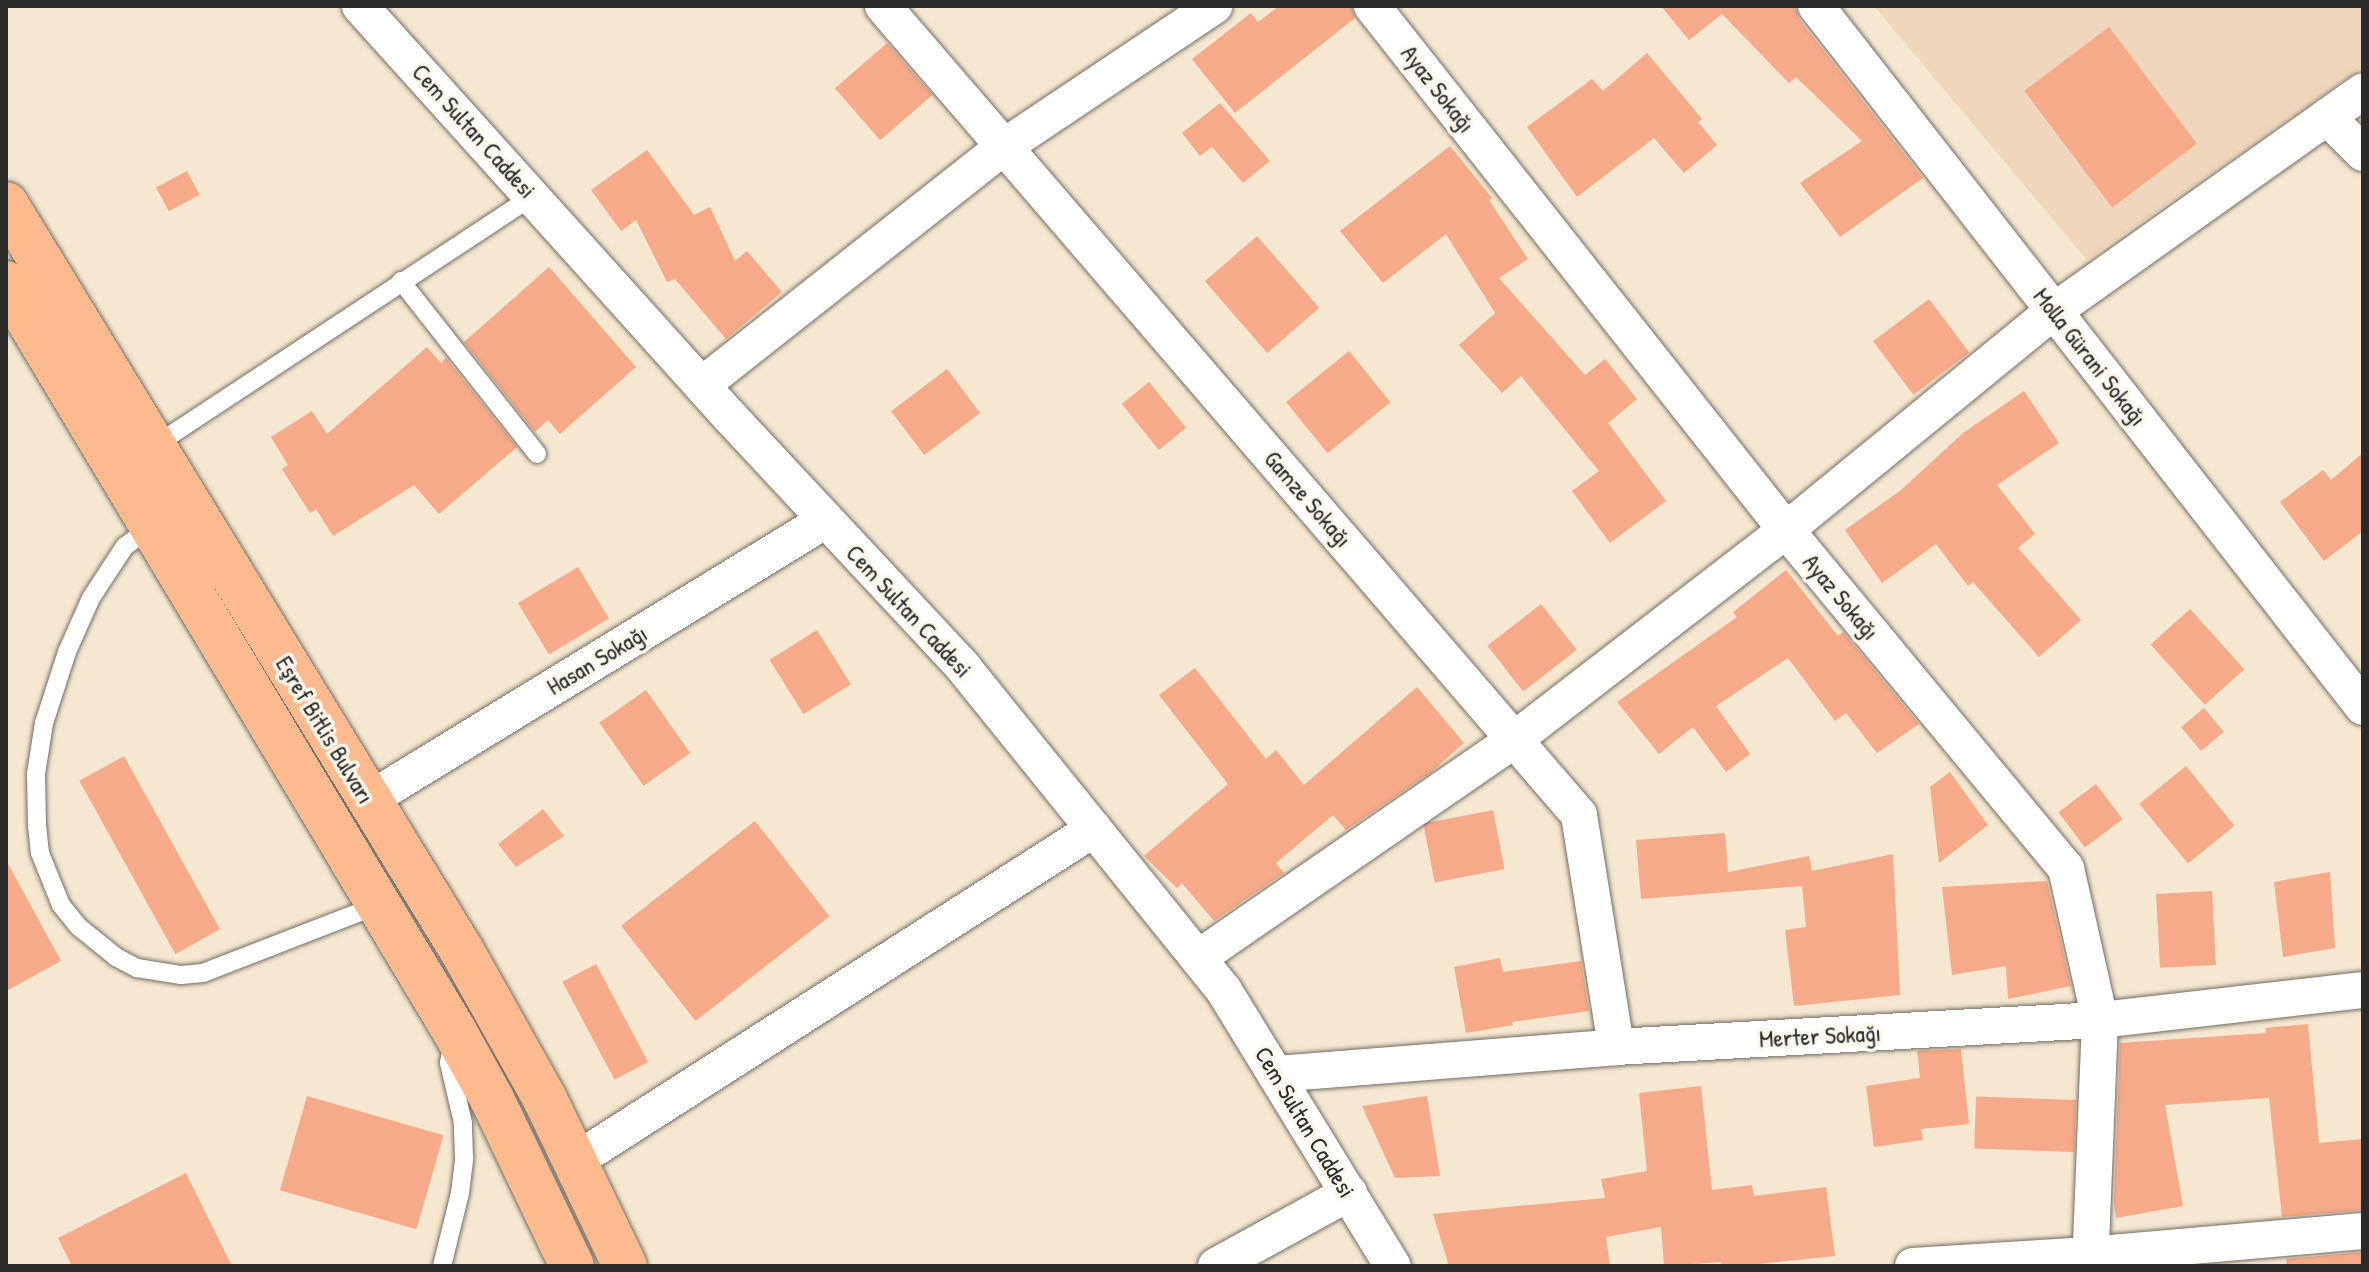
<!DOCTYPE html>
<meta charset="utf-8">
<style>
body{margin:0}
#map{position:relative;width:2369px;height:1272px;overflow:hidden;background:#f5e7d0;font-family:"Patrick Hand",sans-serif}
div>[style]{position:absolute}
.built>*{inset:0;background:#f0d6bc}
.building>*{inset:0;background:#f7aa89;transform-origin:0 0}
.roads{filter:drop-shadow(0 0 2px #726d65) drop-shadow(0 0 2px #726d65)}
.service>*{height:18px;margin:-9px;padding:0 9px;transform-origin:9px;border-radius:9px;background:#fff}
.minor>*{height:36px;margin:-18px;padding:0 18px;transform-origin:18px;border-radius:18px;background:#fff}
.primary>*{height:44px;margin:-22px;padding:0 22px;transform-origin:22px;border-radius:22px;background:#fcba8e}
span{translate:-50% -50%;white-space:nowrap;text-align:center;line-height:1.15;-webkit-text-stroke:7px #fbf7ec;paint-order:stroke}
.street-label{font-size:24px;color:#2b2b2b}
.frame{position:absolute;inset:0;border:8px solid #2b2b2b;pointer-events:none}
</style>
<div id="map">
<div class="built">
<i style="clip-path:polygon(1874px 6px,2363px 6px,2363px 66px,2087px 260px)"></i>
</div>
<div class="building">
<i style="clip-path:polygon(1279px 6px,1351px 6px,1355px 18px,1235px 113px,1192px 59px,1251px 13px,1258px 22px)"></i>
<i style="clip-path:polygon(1661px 6px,1795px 6px,1799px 19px,1923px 178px,1840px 237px,1800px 183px,1862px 141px,1796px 77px,1789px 83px,1722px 14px,1689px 40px)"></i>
<i style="left:2109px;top:27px;width:146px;height:106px;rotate:53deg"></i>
<i style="left:887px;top:43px;width:69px;height:69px;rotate:49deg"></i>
<i style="clip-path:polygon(1647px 53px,1702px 119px,1698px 122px,1717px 145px,1684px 173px,1654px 138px,1577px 197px,1527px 127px,1592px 79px,1603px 91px)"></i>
<i style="clip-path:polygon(1220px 103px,1270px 161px,1243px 183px,1212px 147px,1200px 156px,1182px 133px)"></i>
<i style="clip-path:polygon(1450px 146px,1492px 198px,1489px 200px,1528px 259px,1499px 278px,1585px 375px,1605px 359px,1637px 399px,1608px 423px,1666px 501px,1610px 543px,1572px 491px,1599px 471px,1521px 376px,1502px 393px,1459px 345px,1495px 313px,1446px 234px,1383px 283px,1340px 231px)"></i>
<i style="clip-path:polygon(647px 150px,694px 215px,710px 207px,735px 261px,747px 251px,782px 292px,726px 339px,675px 279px,667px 282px,636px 220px,621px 231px,591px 190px)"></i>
<i style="left:187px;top:171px;width:27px;height:35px;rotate:62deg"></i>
<i style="left:1257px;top:236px;width:95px;height:69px;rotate:49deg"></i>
<i style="clip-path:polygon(549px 267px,636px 367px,560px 434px,548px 420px,535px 432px,464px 342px)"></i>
<i style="left:1929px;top:299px;width:67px;height:70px;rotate:53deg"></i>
<i style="clip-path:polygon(427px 347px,441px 363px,446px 358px,517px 447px,439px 514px,414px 485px,333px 536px,316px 509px,310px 513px,282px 469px,288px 465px,271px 437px,312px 411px,327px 434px)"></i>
<i style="left:1349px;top:351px;width:66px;height:81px;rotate:51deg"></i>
<i style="left:947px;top:369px;width:55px;height:70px;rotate:53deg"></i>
<i style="left:1149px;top:382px;width:59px;height:35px;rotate:51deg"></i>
<i style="clip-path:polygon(2024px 391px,2059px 443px,1997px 485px,2035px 534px,2018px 548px,2081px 620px,2039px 657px,1973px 582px,1968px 586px,1936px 544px,1882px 583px,1845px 530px,1901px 490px,1963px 433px)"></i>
<i style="clip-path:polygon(2363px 453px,2363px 531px,2324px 561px,2280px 502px,2323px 470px,2331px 480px)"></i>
<i style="left:578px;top:567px;width:60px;height:70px;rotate:59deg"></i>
<i style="clip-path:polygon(1786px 570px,1838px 636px,1843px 632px,1919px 724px,1877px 753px,1846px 713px,1835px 721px,1788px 658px,1716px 706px,1750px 754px,1726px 772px,1693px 727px,1659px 754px,1617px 702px,1737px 617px,1733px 612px)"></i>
<i style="left:1541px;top:604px;width:58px;height:68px;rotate:52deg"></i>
<i style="left:2190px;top:609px;width:81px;height:53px;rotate:48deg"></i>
<i style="left:817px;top:630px;width:64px;height:56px;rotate:58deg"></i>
<i style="clip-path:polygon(1195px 668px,1266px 759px,1276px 750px,1304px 785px,1417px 687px,1464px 743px,1431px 772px,1346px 830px,1333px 815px,1276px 863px,1284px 873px,1214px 921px,1182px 883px,1177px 888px,1144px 856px,1228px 784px,1159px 695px)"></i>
<i style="left:646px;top:690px;width:77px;height:57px;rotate:55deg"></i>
<i style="left:2204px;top:708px;width:31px;height:30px;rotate:50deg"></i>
<i style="left:124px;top:756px;width:198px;height:51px;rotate:61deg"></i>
<i style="left:2186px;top:766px;width:77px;height:60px;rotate:51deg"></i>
<i style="clip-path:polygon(1950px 772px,1988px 825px,1939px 863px,1930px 787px)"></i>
<i style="left:2096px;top:784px;width:44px;height:47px;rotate:53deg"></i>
<i style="clip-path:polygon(543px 809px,564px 836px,516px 867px,498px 844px)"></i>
<i style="left:1493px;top:810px;width:60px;height:71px;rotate:79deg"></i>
<i style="left:755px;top:821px;width:121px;height:170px;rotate:52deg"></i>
<i style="clip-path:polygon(1725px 833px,1728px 872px,1809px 856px,1812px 871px,1893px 854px,1900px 995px,1794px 1006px,1785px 930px,1806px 927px,1802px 886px,1641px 899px,1636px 840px)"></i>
<i style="clip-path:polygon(6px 860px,61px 961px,6px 991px)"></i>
<i style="clip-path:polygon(2330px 872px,2335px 948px,2283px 957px,2274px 882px)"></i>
<i style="clip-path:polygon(2047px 881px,2071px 986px,2008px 999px,2006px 966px,1952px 975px,1942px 887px)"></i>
<i style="left:2212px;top:891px;width:74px;height:56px;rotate:87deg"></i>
<i style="clip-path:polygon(1500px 958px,1503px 972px,1581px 961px,1589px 1011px,1512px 1022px,1513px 1025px,1466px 1033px,1454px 967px)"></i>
<i style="left:596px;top:964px;width:111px;height:38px;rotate:62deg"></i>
<i style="clip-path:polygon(2308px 1024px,2319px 1143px,2363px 1139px,2363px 1210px,2282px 1217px,2269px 1098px,2165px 1105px,2183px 1206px,2116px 1218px,2114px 1202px,2120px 1043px,2266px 1033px,2265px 1028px)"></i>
<i style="clip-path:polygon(1961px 1049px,1969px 1124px,1921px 1129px,1923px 1140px,1874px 1147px,1866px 1086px,1920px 1078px,1917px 1051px)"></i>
<i style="clip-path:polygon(1701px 1086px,1712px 1190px,1752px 1185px,1754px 1196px,1826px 1187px,1835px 1256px,1740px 1266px,1722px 1266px,1721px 1262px,1664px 1266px,1661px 1227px,1606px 1237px,1610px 1266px,1449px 1266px,1433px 1214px,1605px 1198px,1601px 1179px,1647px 1171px,1639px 1093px)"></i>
<i style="left:307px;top:1096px;width:142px;height:98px;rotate:16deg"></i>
<i style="clip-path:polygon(1427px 1096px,1440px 1176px,1395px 1178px,1362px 1106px)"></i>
<i style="left:2076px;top:1100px;width:52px;height:100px;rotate:92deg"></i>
<i style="clip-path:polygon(186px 1173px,232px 1266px,72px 1266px,58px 1238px)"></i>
<i style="clip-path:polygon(2363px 1252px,2363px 1266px,2287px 1266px,2286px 1259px)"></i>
</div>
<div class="roads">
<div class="service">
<i style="left:401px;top:281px;width:220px;rotate:51.8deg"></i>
<i style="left:154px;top:446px;width:454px;rotate:-33.4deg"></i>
<i style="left:152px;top:526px;width:34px;rotate:143deg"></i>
<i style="left:125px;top:546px;width:62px;rotate:123.2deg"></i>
<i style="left:91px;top:598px;width:59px;rotate:114deg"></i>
<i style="left:67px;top:652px;width:75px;rotate:107.9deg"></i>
<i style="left:44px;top:723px;width:52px;rotate:98.9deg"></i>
<i style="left:36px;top:774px;width:51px;rotate:88.9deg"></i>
<i style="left:37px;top:825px;width:28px;rotate:84deg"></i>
<i style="left:40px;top:853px;width:56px;rotate:68deg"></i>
<i style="left:61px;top:905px;width:28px;rotate:51deg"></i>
<i style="left:79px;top:927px;width:48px;rotate:39deg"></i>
<i style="left:116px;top:957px;width:24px;rotate:28deg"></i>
<i style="left:137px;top:968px;width:45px;rotate:9deg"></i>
<i style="left:181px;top:975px;width:22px;rotate:-5deg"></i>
<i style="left:203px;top:973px;width:191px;rotate:-21.2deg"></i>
<i style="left:442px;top:1266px;width:75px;rotate:-76.1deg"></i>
<i style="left:460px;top:1193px;width:35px;rotate:-83deg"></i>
<i style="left:464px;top:1158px;width:35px;rotate:-92deg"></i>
<i style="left:463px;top:1123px;width:62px;rotate:-103.1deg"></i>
<i style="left:449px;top:1063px;width:16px;rotate:-79deg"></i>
</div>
<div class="minor">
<i style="left:360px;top:6px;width:554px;rotate:48deg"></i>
<i style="left:731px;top:418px;width:340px;rotate:47deg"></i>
<i style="left:963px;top:667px;width:414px;rotate:51.1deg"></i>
<i style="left:1223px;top:989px;width:325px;rotate:58.5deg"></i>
<i style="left:883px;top:6px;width:1067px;rotate:49.29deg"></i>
<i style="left:1579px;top:815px;width:235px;rotate:80.9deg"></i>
<i style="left:1372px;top:6px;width:668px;rotate:51.69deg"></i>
<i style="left:1786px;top:530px;width:439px;rotate:50.4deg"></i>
<i style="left:2066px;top:868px;width:156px;rotate:77.4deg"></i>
<i style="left:2100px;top:1020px;width:246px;rotate:92.3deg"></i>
<i style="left:1816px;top:6px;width:889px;rotate:52.03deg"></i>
<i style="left:2327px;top:117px;width:51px;rotate:45deg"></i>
<i style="left:702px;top:385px;width:386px;rotate:-38.3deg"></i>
<i style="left:1005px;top:146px;width:252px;rotate:-33.8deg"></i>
<i style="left:367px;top:801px;width:538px;rotate:-31.47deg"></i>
<i style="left:1198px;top:958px;width:385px;rotate:-34.6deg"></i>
<i style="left:1515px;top:739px;width:342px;rotate:-37.6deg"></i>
<i style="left:1786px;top:530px;width:346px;rotate:-39.3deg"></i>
<i style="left:2054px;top:311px;width:379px;rotate:-35.4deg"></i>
<i style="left:1276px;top:1074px;width:341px;rotate:-4.5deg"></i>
<i style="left:1616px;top:1047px;width:485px;rotate:-3.2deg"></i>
<i style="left:2100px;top:1020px;width:265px;rotate:-6.5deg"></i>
<i style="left:575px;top:1161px;width:616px;rotate:-32.61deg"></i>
<i style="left:1216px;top:1266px;width:152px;rotate:-28.8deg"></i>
<i style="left:1913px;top:1266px;width:176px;rotate:-3.6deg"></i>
<i style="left:2089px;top:1255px;width:275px;rotate:-5deg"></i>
</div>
<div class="primary">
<i style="left:6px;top:204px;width:875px;rotate:58.6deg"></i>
<i style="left:462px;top:951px;width:170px;rotate:60.7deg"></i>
<i style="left:545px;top:1099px;width:185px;rotate:64.4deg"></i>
<i style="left:6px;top:283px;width:873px;rotate:59.06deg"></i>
<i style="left:455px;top:1032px;width:77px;rotate:61.1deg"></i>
<i style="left:492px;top:1099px;width:185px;rotate:64.4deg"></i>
</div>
</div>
<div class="street-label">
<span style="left:1438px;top:89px;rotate:52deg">Ayaz Sokağı</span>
<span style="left:474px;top:131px;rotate:48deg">Cem Sultan Caddesi</span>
<span style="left:2090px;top:357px;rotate:52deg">Molla Gürani Sokağı</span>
<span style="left:1308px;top:499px;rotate:49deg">Gamze Sokağı</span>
<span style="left:1841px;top:597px;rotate:50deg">Ayaz Sokağı</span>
<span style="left:909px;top:611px;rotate:47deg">Cem Sultan Caddesi</span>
<span style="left:597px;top:660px;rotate:-31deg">Hasan Sokağı</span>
<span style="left:325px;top:730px;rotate:59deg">Eşref Bitlis Bulvarı</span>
<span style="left:1820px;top:1036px;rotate:-3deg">Merter Sokağı</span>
<span style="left:1305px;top:1122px;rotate:59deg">Cem Sultan Caddesi</span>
</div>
<div class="frame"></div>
</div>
